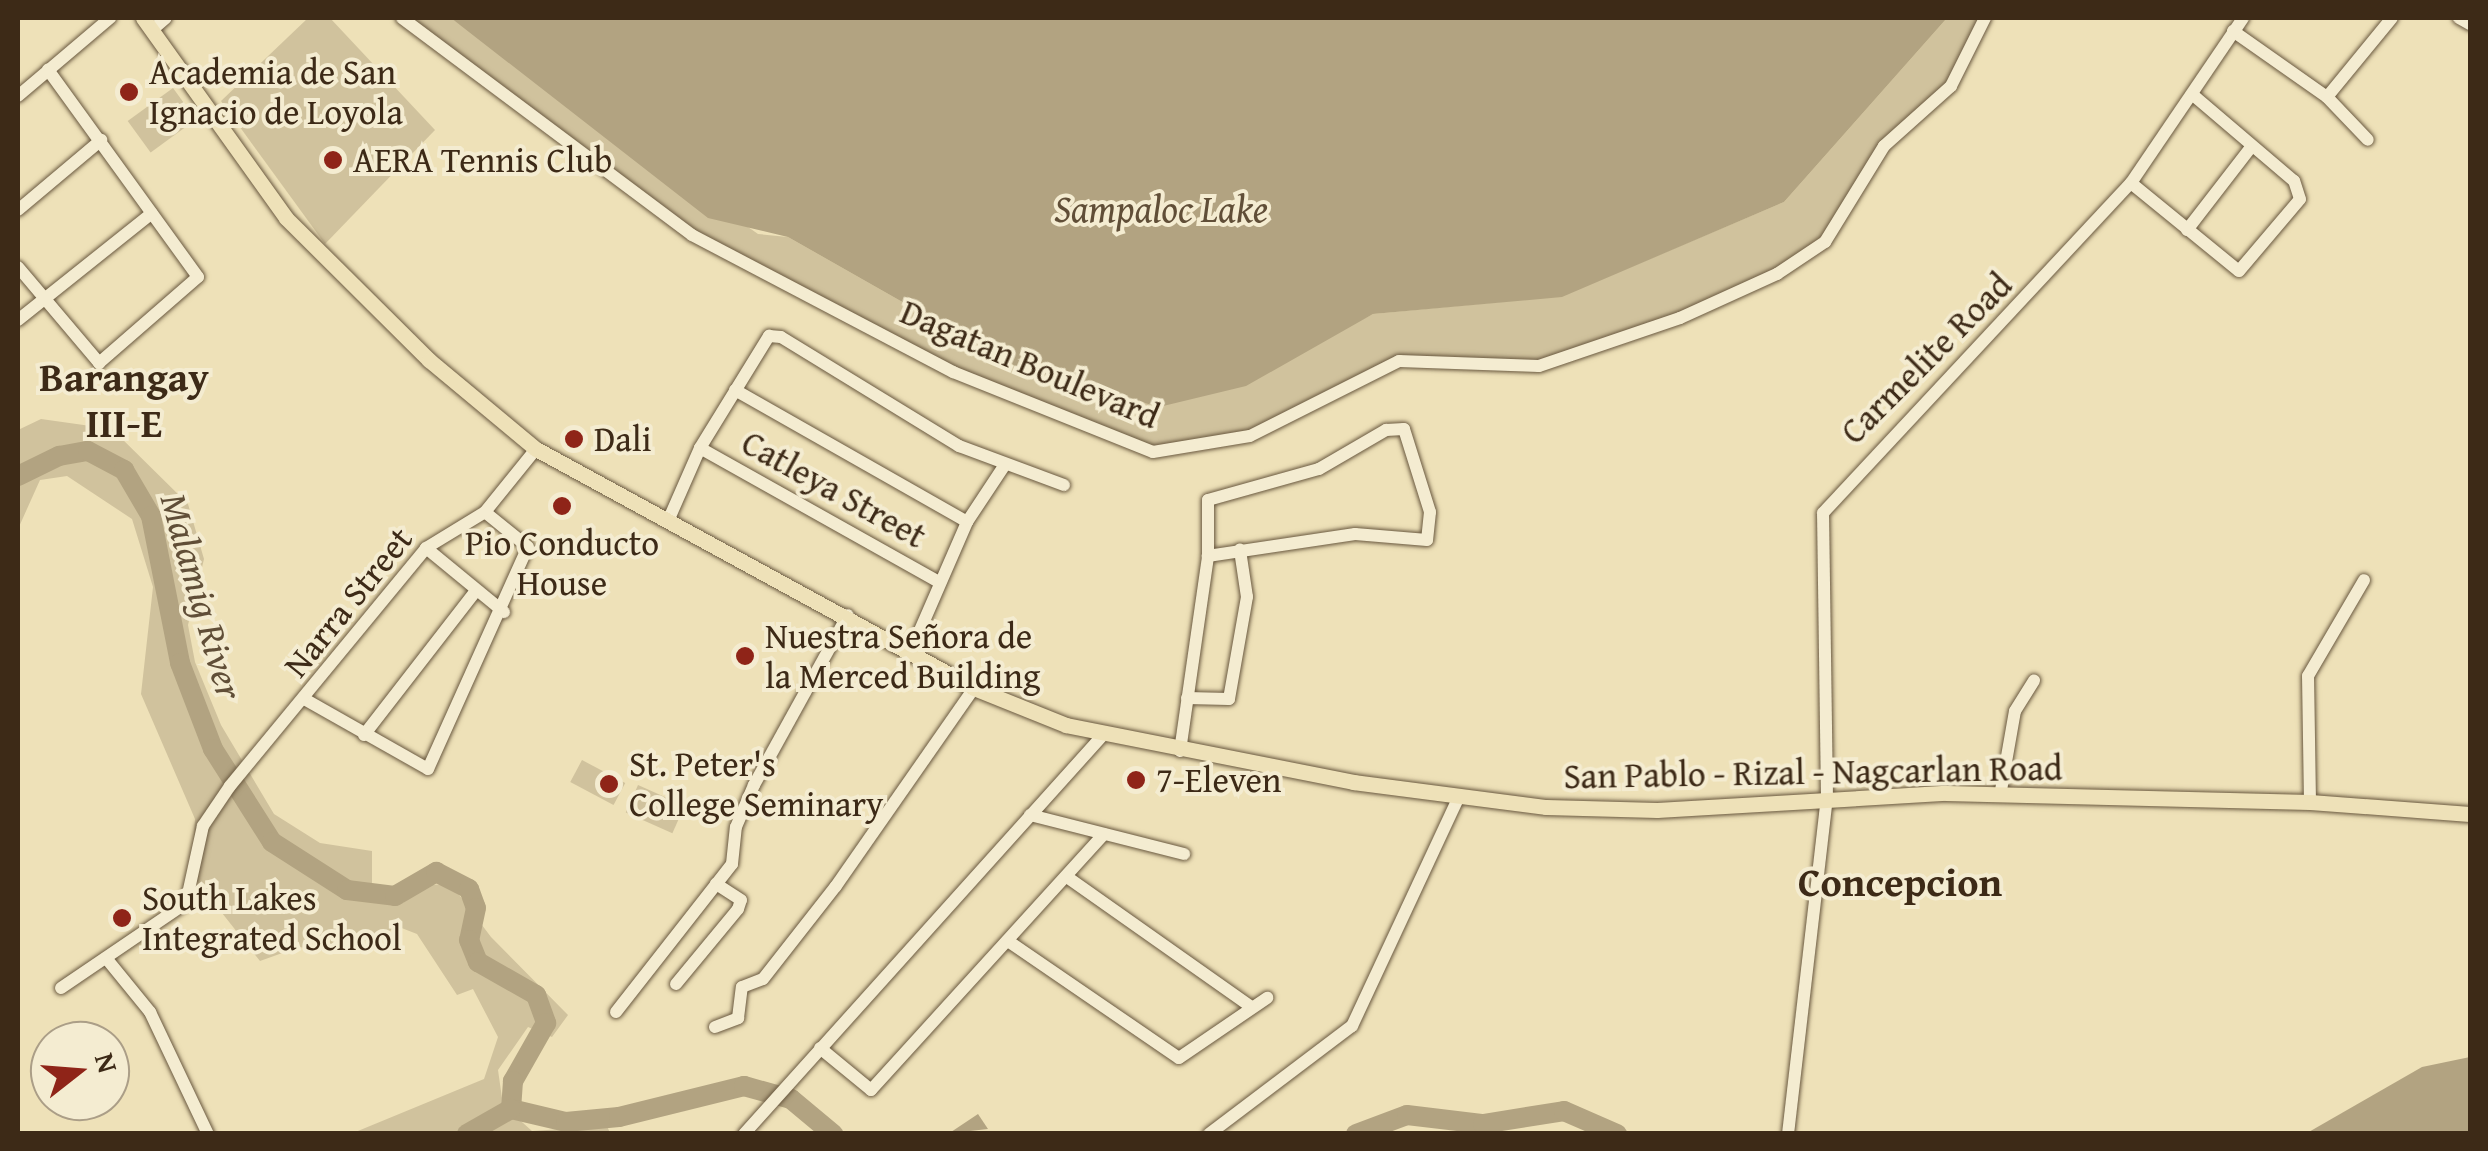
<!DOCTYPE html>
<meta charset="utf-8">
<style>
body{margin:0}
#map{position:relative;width:2488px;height:1151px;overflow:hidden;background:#eee1b8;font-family:"Gentium Book Plus",serif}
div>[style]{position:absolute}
.green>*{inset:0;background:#d0c29d;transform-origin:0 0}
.water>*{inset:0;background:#b2a381}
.river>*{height:20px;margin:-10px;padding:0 10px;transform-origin:10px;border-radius:10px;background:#b2a381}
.roads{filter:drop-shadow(0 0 2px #69583f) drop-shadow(0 0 2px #69583f)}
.minor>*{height:12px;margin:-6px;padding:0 6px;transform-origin:6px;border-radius:6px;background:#f4ecd1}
.major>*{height:15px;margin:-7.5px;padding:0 7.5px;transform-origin:7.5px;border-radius:7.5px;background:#eee1b8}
.dots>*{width:28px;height:28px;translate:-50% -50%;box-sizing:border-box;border:5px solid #f4ecd1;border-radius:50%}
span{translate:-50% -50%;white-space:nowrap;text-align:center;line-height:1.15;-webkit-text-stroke:8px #f4ecd1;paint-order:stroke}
.poi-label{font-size:35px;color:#3d2a17}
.left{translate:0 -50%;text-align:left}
.street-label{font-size:35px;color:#3d2a17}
.water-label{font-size:38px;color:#604e37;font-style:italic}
.quarter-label{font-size:40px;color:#3d2a17;font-weight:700}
.frame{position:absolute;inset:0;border:20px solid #3d2a17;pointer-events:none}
.north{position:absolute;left:30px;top:1021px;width:100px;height:100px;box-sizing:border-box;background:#f4ecd1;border:2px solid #ab9e87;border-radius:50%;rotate:73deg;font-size:28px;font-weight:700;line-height:40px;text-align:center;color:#3d2a17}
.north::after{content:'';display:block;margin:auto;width:35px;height:45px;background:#8f2418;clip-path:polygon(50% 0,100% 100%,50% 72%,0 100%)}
</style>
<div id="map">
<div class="green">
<i style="clip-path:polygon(308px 18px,330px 18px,435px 130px,325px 244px,221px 101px)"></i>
<i style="clip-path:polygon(402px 18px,451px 18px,758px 234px,788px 237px,1015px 366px,1308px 346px,1373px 314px,1562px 296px,1784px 202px,1947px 18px,1985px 18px,1951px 86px,1884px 146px,1825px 242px,1777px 274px,1539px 366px,1399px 361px,1250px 436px,1153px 452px,953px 372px,692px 235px)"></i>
<i style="left:173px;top:88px;width:39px;height:56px;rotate:54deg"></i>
<i style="clip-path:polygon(41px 419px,112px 429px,188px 504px,204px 559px,188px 625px,195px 662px,221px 725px,274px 814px,320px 843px,372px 851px,372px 901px,403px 903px,426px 885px,451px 884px,491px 937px,568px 1015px,552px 1037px,528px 1027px,498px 1070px,503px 1105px,532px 1131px,607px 1126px,610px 1133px,353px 1133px,484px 1079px,498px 1037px,473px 989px,457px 995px,417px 934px,399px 927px,337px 953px,299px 947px,260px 961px,192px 875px,195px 819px,141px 694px,153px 587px,132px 519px,67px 476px,40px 480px,18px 529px,18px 430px)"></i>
<i style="left:582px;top:760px;width:49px;height:25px;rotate:28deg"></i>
<i style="left:638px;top:785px;width:51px;height:30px;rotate:24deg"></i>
</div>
<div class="water">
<i style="clip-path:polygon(451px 18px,1947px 18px,1784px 202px,1562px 297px,1373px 314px,1246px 386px,1159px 407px,1015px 366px,788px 237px,708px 218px)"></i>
<i style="clip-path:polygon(2470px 1057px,2470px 1133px,2307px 1133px,2422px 1067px)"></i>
<i style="clip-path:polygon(978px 1114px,988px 1129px,952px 1133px,951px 1132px)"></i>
</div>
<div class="river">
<i style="left:18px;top:476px;width:46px;rotate:-26deg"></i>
<i style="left:59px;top:456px;width:29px;rotate:-10deg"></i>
<i style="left:88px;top:451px;width:41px;rotate:27.8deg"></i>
<i style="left:124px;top:470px;width:53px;rotate:59.6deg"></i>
<i style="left:151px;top:516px;width:150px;rotate:78.8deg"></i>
<i style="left:180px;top:663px;width:92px;rotate:69deg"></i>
<i style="left:213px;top:749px;width:110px;rotate:57.6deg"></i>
<i style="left:272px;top:842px;width:89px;rotate:32.6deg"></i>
<i style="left:347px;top:890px;width:48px;rotate:7.1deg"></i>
<i style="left:395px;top:896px;width:48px;rotate:-30.3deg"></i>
<i style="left:436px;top:872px;width:37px;rotate:27deg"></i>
<i style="left:469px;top:889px;width:20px;rotate:70deg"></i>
<i style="left:476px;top:908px;width:33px;rotate:102deg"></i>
<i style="left:469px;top:940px;width:24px;rotate:68deg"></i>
<i style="left:478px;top:962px;width:67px;rotate:29.6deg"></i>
<i style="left:536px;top:995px;width:30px;rotate:70deg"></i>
<i style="left:546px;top:1023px;width:67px;rotate:119.6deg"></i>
<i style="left:513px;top:1081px;width:28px;rotate:94deg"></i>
<i style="left:511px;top:1109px;width:57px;rotate:13.3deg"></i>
<i style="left:566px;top:1122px;width:53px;rotate:-5.4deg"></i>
<i style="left:619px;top:1117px;width:129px;rotate:-13.9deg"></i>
<i style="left:744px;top:1086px;width:49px;rotate:15.5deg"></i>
<i style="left:791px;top:1099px;width:55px;rotate:39.8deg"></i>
<i style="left:467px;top:1134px;width:51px;rotate:-29.6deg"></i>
<i style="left:1356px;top:1134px;width:54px;rotate:-20.4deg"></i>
<i style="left:1407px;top:1115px;width:77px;rotate:6.8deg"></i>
<i style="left:1483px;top:1124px;width:82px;rotate:-9.1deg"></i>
<i style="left:1564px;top:1111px;width:58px;rotate:23.5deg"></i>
</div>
<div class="roads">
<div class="minor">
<i style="left:402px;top:18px;width:362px;rotate:36.8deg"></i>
<i style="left:692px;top:235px;width:295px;rotate:27.7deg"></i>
<i style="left:953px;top:372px;width:215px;rotate:21.8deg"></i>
<i style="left:1153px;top:452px;width:98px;rotate:-9.4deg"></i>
<i style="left:1250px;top:436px;width:167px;rotate:-26.7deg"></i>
<i style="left:1399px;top:361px;width:140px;rotate:2deg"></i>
<i style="left:1539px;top:366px;width:149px;rotate:-18.8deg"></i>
<i style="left:1680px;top:318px;width:107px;rotate:-24.4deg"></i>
<i style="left:1777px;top:274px;width:58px;rotate:-33.7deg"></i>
<i style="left:1825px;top:242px;width:113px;rotate:-58.4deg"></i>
<i style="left:1884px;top:146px;width:90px;rotate:-41.8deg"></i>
<i style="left:1951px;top:86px;width:76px;rotate:-63.4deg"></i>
<i style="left:2459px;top:18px;width:13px;rotate:29deg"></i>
<i style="left:152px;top:30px;width:18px;rotate:-41deg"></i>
<i style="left:2233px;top:31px;width:115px;rotate:35.1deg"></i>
<i style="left:2327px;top:97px;width:59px;rotate:46.4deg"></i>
<i style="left:18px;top:96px;width:121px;rotate:-40.3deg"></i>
<i style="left:2327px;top:97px;width:102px;rotate:-50.6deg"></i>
<i style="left:2131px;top:183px;width:139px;rotate:39.2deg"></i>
<i style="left:2239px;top:271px;width:94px;rotate:-49.7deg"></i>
<i style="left:2300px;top:199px;width:19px;rotate:-108deg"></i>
<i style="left:2294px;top:181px;width:133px;rotate:-139.6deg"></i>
<i style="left:18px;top:210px;width:109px;rotate:-40.1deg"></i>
<i style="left:2187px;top:230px;width:106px;rotate:-52.3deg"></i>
<i style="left:18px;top:267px;width:126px;rotate:49.8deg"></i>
<i style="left:99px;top:363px;width:131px;rotate:-41deg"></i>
<i style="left:198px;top:277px;width:256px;rotate:-125.9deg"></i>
<i style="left:18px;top:320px;width:171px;rotate:-38.6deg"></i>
<i style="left:735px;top:390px;width:267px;rotate:29.6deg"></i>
<i style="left:700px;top:448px;width:274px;rotate:29.3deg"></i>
<i style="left:668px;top:521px;width:80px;rotate:-66.3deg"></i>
<i style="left:700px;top:448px;width:132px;rotate:-58.4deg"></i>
<i style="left:769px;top:336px;width:12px;rotate:5deg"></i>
<i style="left:781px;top:337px;width:209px;rotate:31.5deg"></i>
<i style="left:959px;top:446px;width:112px;rotate:20.4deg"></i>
<i style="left:426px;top:548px;width:101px;rotate:39.4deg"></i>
<i style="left:911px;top:651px;width:141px;rotate:-66.5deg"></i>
<i style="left:967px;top:522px;width:67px;rotate:-56.5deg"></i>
<i style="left:1187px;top:698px;width:42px;rotate:1.4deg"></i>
<i style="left:1229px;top:699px;width:104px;rotate:-80deg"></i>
<i style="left:1247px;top:597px;width:48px;rotate:-98.5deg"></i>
<i style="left:306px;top:700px;width:140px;rotate:29.5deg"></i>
<i style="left:428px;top:769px;width:243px;rotate:-65.8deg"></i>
<i style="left:528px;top:547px;width:55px;rotate:-140.9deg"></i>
<i style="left:364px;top:735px;width:181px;rotate:-52.2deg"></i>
<i style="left:1180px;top:751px;width:197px;rotate:-81.8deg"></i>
<i style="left:1208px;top:556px;width:56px;rotate:-90deg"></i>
<i style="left:1208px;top:500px;width:115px;rotate:-15.6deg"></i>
<i style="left:1319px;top:469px;width:78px;rotate:-30.2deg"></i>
<i style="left:1386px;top:430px;width:18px;rotate:-3deg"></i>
<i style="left:1404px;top:429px;width:87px;rotate:72.6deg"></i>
<i style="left:1430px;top:512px;width:28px;rotate:96deg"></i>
<i style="left:1427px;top:540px;width:72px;rotate:-175.2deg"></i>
<i style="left:1355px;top:534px;width:149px;rotate:171.5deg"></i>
<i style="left:2000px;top:796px;width:86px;rotate:-80deg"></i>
<i style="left:2015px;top:711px;width:36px;rotate:-58deg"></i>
<i style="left:2310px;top:802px;width:126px;rotate:-90.9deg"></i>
<i style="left:2308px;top:676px;width:111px;rotate:-59.7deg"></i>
<i style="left:1030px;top:815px;width:159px;rotate:14.2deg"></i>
<i style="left:1067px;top:877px;width:225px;rotate:35.2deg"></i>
<i style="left:1008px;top:941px;width:207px;rotate:34.4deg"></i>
<i style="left:1179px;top:1058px;width:107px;rotate:-34.3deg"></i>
<i style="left:106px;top:958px;width:70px;rotate:50.8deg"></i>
<i style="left:150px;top:1012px;width:135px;rotate:64.6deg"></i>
<i style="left:676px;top:984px;width:97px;rotate:-50.4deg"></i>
<i style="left:738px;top:909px;width:9px;rotate:-72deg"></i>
<i style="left:741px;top:900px;width:30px;rotate:-147deg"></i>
<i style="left:61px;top:988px;width:151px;rotate:-34.2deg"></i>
<i style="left:186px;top:903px;width:79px;rotate:-77.6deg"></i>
<i style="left:203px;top:826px;width:48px;rotate:-56deg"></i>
<i style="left:230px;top:786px;width:308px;rotate:-50.5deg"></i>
<i style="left:426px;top:548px;width:69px;rotate:-31.4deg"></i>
<i style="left:485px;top:512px;width:81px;rotate:-51deg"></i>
<i style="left:616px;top:1012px;width:188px;rotate:-51.9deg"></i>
<i style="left:732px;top:864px;width:37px;rotate:-84deg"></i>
<i style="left:736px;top:827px;width:46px;rotate:-66.8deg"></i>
<i style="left:754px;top:785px;width:194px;rotate:-61.1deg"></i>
<i style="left:715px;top:1027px;width:25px;rotate:-21deg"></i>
<i style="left:738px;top:1018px;width:31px;rotate:-83deg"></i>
<i style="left:742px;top:987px;width:22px;rotate:-21deg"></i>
<i style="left:763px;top:979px;width:118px;rotate:-51.9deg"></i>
<i style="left:836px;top:886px;width:241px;rotate:-55.1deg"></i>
<i style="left:820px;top:1048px;width:66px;rotate:39.5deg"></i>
<i style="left:871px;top:1090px;width:346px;rotate:-47.7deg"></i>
<i style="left:744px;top:1134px;width:537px;rotate:-48.02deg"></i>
<i style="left:1209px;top:1134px;width:179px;rotate:-37.1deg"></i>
<i style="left:1352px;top:1026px;width:251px;rotate:-65deg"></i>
<i style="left:1788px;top:1134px;width:338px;rotate:-83.4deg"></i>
<i style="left:1827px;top:798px;width:285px;rotate:-90.8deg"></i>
<i style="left:1823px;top:513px;width:451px;rotate:-47deg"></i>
<i style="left:2131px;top:183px;width:199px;rotate:-55.8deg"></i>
</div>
<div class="major">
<i style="left:143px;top:18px;width:246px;rotate:54.4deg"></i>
<i style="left:286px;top:218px;width:202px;rotate:44.8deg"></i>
<i style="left:429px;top:360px;width:139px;rotate:39.8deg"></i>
<i style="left:536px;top:449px;width:499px;rotate:28.6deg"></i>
<i style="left:974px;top:688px;width:99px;rotate:21.9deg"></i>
<i style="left:1066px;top:725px;width:293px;rotate:11.2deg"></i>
<i style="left:1353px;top:782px;width:195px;rotate:7.4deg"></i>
<i style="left:1546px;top:807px;width:111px;rotate:1.5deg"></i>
<i style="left:1657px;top:810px;width:289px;rotate:-3.4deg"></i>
<i style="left:1946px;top:793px;width:364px;rotate:1.4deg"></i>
<i style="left:2310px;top:802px;width:160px;rotate:4.3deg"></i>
</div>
</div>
<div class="dots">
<i style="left:129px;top:92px;background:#8f2418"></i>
<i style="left:333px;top:160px;background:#8f2418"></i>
<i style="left:574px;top:439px;background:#8f2418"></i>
<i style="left:562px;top:506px;background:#8f2418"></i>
<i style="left:745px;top:656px;background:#8f2418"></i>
<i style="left:1136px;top:780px;background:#8f2418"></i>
<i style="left:609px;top:784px;background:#8f2418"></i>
<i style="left:122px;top:918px;background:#8f2418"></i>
</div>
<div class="poi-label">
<span class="left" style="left:149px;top:92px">Academia de San<br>Ignacio de Loyola</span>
<span class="left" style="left:353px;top:160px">AERA Tennis Club</span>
<span class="left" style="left:594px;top:439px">Dali</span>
<span style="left:562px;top:563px">Pio Conducto<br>House</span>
<span class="left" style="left:765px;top:656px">Nuestra Señora de<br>la Merced Building</span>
<span class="left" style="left:629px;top:784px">St. Peter's<br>College Seminary</span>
<span class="left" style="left:1156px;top:780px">7-Eleven</span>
<span class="left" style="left:142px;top:918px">South Lakes<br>Integrated School</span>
</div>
<div class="street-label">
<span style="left:1926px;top:358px;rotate:-45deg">Carmelite Road</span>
<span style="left:1030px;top:364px;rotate:23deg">Dagatan Boulevard</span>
<span style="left:834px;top:489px;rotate:29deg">Catleya Street</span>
<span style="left:348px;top:602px;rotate:-51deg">Narra Street</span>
<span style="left:1813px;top:772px;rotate:-1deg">San Pablo - Rizal - Nagcarlan Road</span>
</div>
<div class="water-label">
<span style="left:1161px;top:209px">Sampaloc Lake</span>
<span style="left:202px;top:596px;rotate:74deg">Malamig River</span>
</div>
<div class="quarter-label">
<span style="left:124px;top:400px">Barangay<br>III-E</span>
<span style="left:1900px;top:882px">Concepcion</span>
</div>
<div class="frame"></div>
<div class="north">N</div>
</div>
